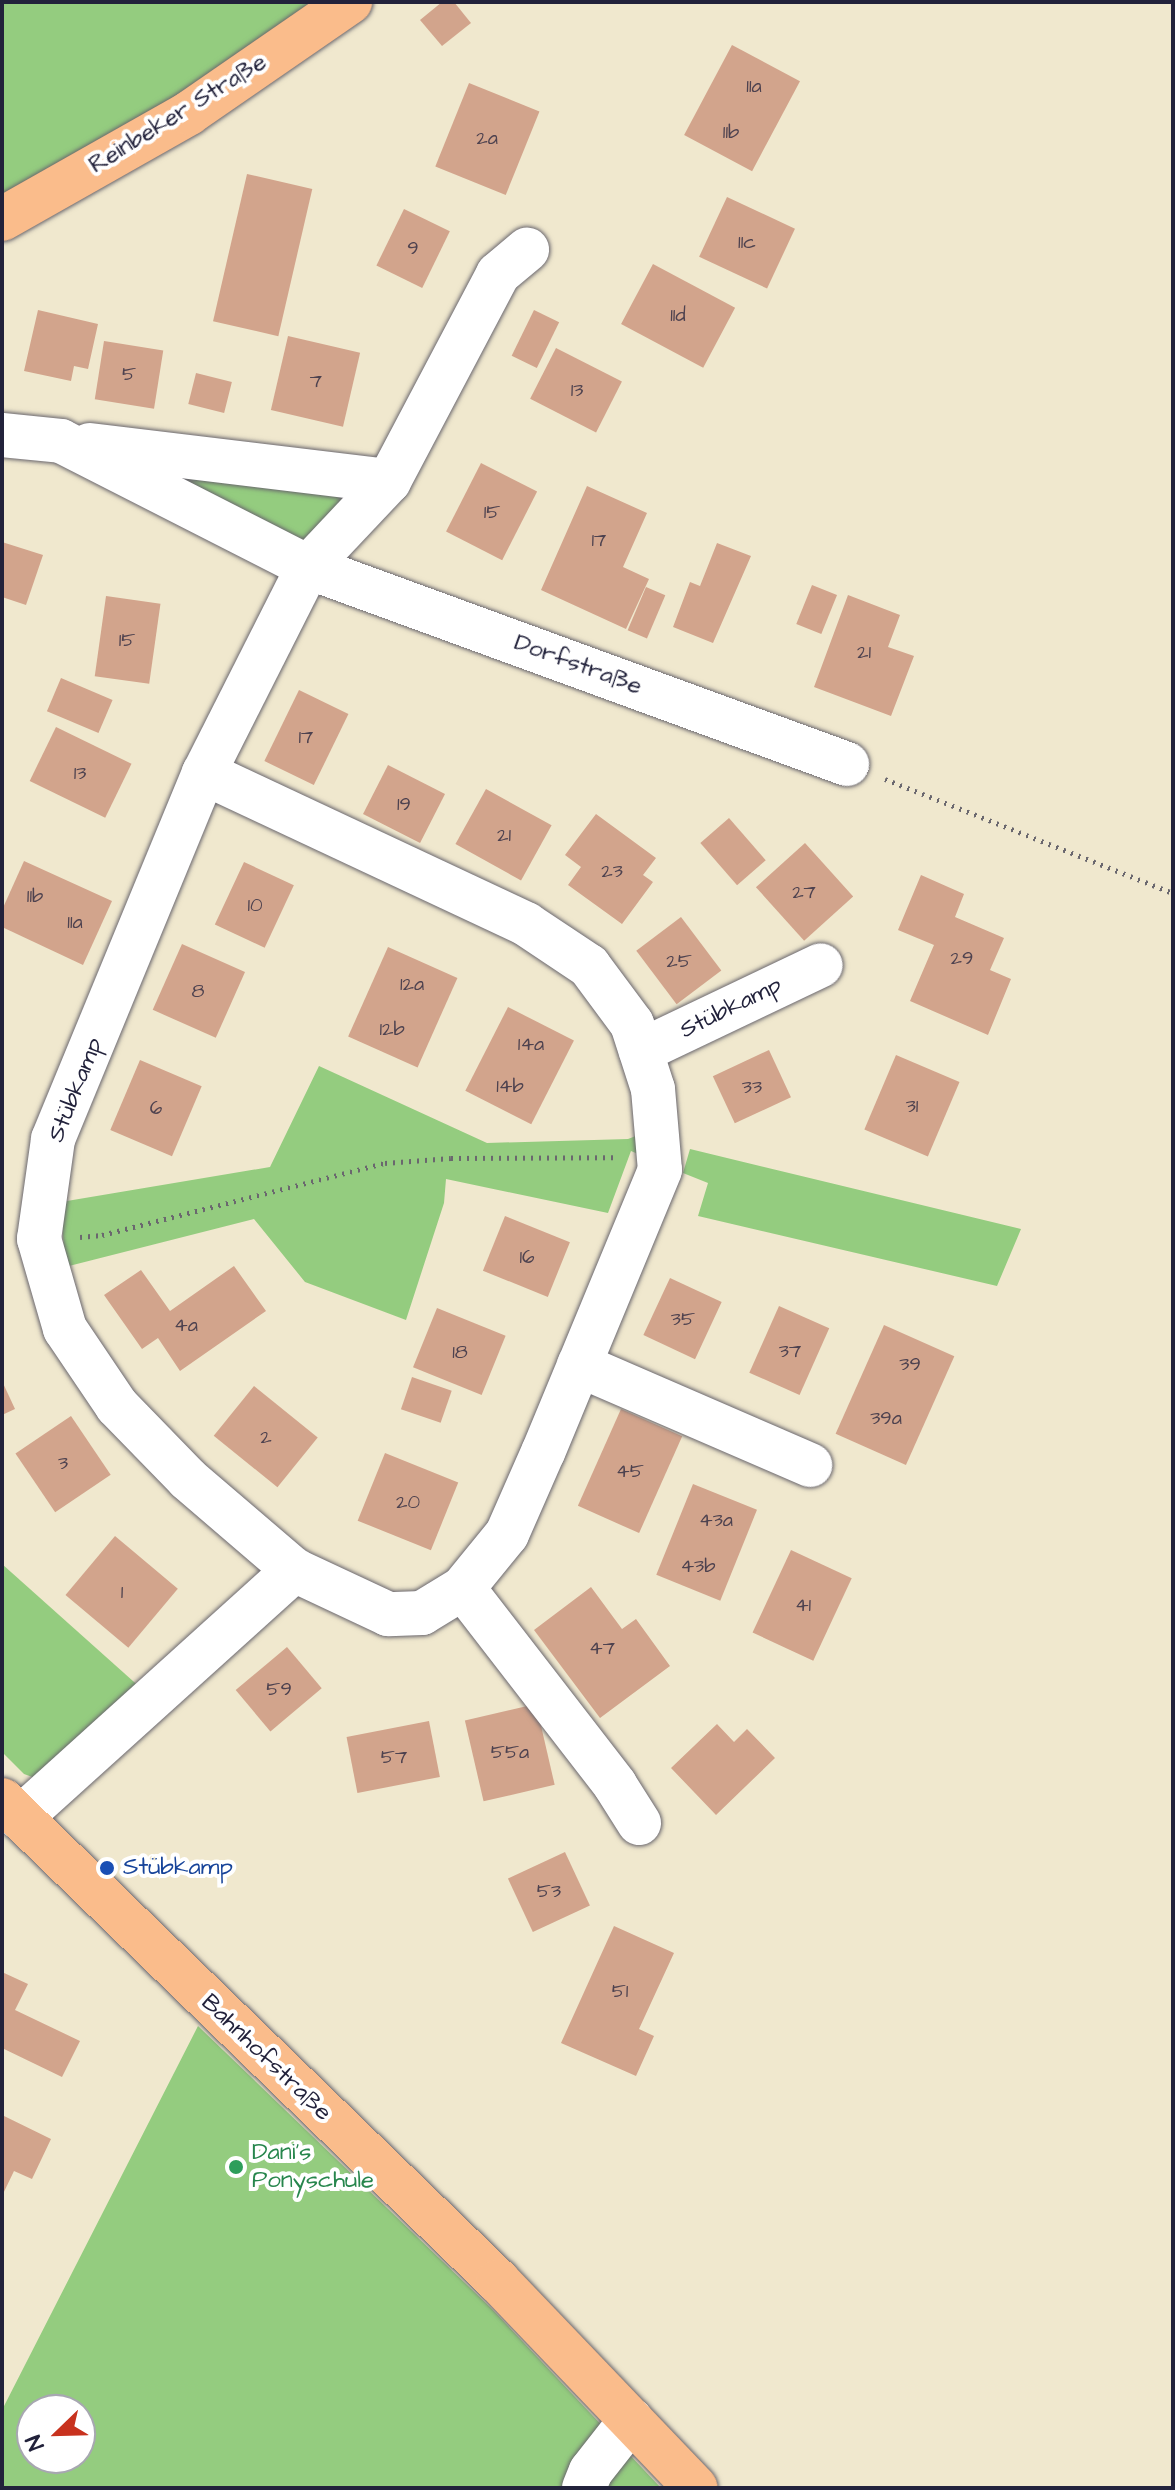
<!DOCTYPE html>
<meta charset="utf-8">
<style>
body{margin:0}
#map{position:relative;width:1175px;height:2490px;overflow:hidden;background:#f0e8ce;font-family:"Architects Daughter",sans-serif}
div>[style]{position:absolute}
.green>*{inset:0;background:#94cc7f}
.building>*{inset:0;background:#d2a48c;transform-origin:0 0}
.path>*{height:5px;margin-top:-2.5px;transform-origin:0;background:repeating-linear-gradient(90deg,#6a676e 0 2px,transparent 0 8px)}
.roads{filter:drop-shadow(0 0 2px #6a676e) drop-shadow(0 0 2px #6a676e)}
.minor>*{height:44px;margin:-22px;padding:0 22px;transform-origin:22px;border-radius:22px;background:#fff}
.major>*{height:44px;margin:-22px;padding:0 22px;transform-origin:22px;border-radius:22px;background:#fabc8b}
.dots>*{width:22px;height:22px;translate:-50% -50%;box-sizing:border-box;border:4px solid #fff;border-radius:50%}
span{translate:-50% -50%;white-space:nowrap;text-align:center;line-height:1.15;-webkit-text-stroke:8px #fff;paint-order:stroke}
.number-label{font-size:20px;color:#4e424f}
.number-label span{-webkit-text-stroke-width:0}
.street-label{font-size:24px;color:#22223b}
.transit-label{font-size:24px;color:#164399}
.left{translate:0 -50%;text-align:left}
.leisure-label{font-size:24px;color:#27864d}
.frame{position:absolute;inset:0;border:4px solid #22223b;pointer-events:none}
.north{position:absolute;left:16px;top:2394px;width:80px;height:80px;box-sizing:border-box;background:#fff;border:2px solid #a7a7b1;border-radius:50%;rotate:247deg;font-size:22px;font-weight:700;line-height:32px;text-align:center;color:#22223b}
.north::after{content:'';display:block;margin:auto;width:28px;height:36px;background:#c8321e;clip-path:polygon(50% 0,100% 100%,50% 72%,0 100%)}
</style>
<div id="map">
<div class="green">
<i style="clip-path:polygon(2px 2px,350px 2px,2px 219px)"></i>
<i style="clip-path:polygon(89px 449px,372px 490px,309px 559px)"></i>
<i style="clip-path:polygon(319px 1066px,487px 1143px,628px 1139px,649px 1131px,650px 1159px,631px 1151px,608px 1213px,446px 1179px,444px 1203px,406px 1320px,305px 1282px,254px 1219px,65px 1267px,61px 1202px,270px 1167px)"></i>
<i style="clip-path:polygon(690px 1149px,1021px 1229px,997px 1286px,698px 1216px,708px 1183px,683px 1173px)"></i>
<i style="clip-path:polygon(2px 1564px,143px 1690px,35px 1778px,24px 1774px,2px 1752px)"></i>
<i style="clip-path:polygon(evenodd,198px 2026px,491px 2308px,661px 2488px,2px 2488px,2px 2410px,198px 2026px,32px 2410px,80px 2410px,80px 2458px,32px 2458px,32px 2410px)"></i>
</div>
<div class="building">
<i style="clip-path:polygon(442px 2px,454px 2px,471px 23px,442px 46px,420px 20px)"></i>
<i style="left:732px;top:45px;width:77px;height:102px;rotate:28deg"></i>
<i style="left:469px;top:83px;width:76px;height:90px;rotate:22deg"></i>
<i style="left:247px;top:174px;width:67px;height:151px;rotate:13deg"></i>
<i style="left:727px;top:197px;width:75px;height:66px;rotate:25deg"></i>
<i style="left:404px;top:209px;width:51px;height:63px;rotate:26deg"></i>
<i style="left:653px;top:264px;width:93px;height:68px;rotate:28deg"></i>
<i style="clip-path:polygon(38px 310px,98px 324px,88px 369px,74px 366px,71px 381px,24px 371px)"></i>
<i style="left:534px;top:310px;width:28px;height:51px;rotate:26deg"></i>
<i style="left:288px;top:336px;width:74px;height:76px;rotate:13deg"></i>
<i style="left:104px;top:341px;width:60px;height:59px;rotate:9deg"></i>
<i style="left:556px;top:348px;width:74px;height:57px;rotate:27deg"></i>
<i style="left:196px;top:373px;width:37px;height:32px;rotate:14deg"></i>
<i style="left:481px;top:463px;width:63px;height:77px;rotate:27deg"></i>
<i style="clip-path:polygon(587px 486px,647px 513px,623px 567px,649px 579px,626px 629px,541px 590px)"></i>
<i style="clip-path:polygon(2px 542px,43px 555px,26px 605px,2px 597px)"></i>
<i style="clip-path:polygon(717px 543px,751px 556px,713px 643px,673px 627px,690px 582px,700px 586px)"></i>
<i style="left:812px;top:585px;width:27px;height:42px;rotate:22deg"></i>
<i style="left:646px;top:587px;width:21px;height:47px;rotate:23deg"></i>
<i style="clip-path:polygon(848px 595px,900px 615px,888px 647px,914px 656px,891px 716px,814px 687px)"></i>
<i style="left:106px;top:596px;width:55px;height:81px;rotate:8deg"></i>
<i style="left:61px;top:678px;width:56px;height:36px;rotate:23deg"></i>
<i style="left:299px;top:690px;width:55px;height:79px;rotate:26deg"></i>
<i style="left:56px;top:727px;width:84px;height:60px;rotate:26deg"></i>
<i style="left:388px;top:765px;width:64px;height:55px;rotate:27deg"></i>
<i style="left:486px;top:789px;width:75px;height:63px;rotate:29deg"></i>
<i style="clip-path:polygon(596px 814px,656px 858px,643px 875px,653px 882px,622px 924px,568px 885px,581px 867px,565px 855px)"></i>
<i style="left:729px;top:818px;width:56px;height:38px;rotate:49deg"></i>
<i style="left:805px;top:843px;width:72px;height:66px;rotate:48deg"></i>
<i style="clip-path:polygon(24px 861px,112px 901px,83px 965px,2px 927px,2px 910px)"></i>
<i style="left:244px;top:862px;width:55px;height:69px;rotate:25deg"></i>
<i style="clip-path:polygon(921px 875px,964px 894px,955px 917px,1004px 938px,990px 970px,1011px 979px,988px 1035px,910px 1001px,934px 945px,898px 930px)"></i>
<i style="left:681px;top:917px;width:67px;height:56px;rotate:53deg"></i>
<i style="left:182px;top:944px;width:69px;height:72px;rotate:24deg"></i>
<i style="left:388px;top:947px;width:76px;height:98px;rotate:24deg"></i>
<i style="left:508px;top:1007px;width:74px;height:94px;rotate:27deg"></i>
<i style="left:769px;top:1050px;width:52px;height:62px;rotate:65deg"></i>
<i style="left:896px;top:1055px;width:69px;height:81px;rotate:23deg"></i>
<i style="left:140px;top:1060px;width:67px;height:76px;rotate:23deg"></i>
<i style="left:505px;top:1216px;width:70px;height:59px;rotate:22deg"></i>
<i style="clip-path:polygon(234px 1266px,266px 1311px,180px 1371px,158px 1338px,142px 1349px,104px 1295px,141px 1270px,170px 1311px)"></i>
<i style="left:670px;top:1278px;width:57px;height:63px;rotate:25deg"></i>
<i style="left:779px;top:1306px;width:55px;height:73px;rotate:24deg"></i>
<i style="left:437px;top:1308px;width:74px;height:64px;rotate:22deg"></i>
<i style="left:884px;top:1325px;width:77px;height:119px;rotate:24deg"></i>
<i style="left:412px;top:1377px;width:42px;height:34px;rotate:19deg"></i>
<i style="clip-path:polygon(2px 1381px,15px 1409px,2px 1415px)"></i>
<i style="left:254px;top:1386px;width:82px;height:64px;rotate:39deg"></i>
<i style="left:621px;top:1409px;width:67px;height:106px;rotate:24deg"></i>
<i style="left:71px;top:1416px;width:71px;height:67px;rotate:56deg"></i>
<i style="left:385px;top:1453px;width:79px;height:73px;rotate:22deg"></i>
<i style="left:693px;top:1484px;width:69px;height:98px;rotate:22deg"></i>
<i style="left:115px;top:1536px;width:82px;height:77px;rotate:40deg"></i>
<i style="left:791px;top:1550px;width:67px;height:91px;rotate:25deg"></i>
<i style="clip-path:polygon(591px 1587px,622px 1629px,636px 1619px,670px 1666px,600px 1718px,534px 1630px)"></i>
<i style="left:287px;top:1647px;width:54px;height:67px;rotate:50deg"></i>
<i style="left:536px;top:1704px;width:83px;height:73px;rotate:77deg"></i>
<i style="left:429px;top:1721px;width:57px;height:84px;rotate:79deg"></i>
<i style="clip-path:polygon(717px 1724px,734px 1742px,747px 1729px,775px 1758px,716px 1815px,671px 1768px)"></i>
<i style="left:565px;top:1852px;width:59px;height:63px;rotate:65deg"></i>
<i style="clip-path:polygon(614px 1926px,674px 1953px,639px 2029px,654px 2036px,636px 2076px,561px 2043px)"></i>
<i style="clip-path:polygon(2px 1972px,28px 1984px,15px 2010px,80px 2041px,62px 2077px,2px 2048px)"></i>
<i style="clip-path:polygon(2px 2115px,51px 2139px,32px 2179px,14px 2171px,2px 2196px)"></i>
</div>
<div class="path">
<i style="left:885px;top:779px;width:310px;rotate:21.6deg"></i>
<i style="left:80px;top:1237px;width:22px;rotate:-5deg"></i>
<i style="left:102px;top:1235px;width:292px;rotate:-14.3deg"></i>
<i style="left:385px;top:1163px;width:66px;rotate:-4.3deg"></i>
<i style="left:451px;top:1158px;width:166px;rotate:-0.3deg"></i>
</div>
<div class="roads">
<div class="minor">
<i style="left:2px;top:435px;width:59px;rotate:5.8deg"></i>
<i style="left:61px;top:441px;width:277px;rotate:27deg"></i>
<i style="left:308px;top:567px;width:574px;rotate:20.08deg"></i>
<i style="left:90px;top:445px;width:301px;rotate:6.9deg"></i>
<i style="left:204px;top:773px;width:356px;rotate:25.1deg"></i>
<i style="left:526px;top:924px;width:76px;rotate:33.7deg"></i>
<i style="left:589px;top:966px;width:72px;rotate:53.4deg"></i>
<i style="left:632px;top:1024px;width:68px;rotate:72.1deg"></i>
<i style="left:653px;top:1089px;width:81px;rotate:85.1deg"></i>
<i style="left:660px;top:1170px;width:305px;rotate:112.5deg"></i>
<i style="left:543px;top:1452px;width:90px;rotate:113.7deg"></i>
<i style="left:507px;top:1534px;width:70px;rotate:129.2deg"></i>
<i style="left:463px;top:1588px;width:48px;rotate:148.6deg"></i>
<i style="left:422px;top:1613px;width:34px;rotate:178deg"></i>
<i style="left:388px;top:1614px;width:104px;rotate:-154.9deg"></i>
<i style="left:294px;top:1570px;width:140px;rotate:-139.4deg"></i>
<i style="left:188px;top:1479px;width:102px;rotate:-134.2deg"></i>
<i style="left:117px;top:1406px;width:93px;rotate:-124deg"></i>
<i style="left:65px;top:1329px;width:94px;rotate:-106.1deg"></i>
<i style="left:39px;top:1239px;width:101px;rotate:-82deg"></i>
<i style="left:53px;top:1139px;width:396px;rotate:-67.6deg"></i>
<i style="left:204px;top:773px;width:231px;rotate:-63.2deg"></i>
<i style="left:308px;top:567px;width:118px;rotate:-46.7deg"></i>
<i style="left:389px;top:481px;width:234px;rotate:-62.2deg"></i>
<i style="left:498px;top:274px;width:38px;rotate:-40deg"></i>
<i style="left:641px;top:1051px;width:199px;rotate:-25.5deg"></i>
<i style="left:579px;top:1365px;width:252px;rotate:23.4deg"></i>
<i style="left:463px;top:1588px;width:249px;rotate:52.3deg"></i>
<i style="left:615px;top:1785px;width:45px;rotate:57.7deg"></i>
<i style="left:20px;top:1818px;width:370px;rotate:-42.1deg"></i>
<i style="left:584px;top:2488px;width:18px;rotate:-68deg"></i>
<i style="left:591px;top:2471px;width:65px;rotate:-51.9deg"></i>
</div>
<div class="major">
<i style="left:2px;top:219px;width:215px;rotate:-29.5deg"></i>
<i style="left:189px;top:113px;width:196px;rotate:-34.6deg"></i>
<i style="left:2px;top:1800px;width:691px;rotate:44.12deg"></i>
<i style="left:498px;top:2281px;width:286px;rotate:46.3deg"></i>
</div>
</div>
<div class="dots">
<i style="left:107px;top:1868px;background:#1a4fb4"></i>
<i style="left:236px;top:2167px;background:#2e9e5b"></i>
</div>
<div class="number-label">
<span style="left:754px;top:86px">11a</span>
<span style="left:731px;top:132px">11b</span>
<span style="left:487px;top:138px">2a</span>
<span style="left:747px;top:242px">11c</span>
<span style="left:413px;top:248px">9</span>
<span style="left:678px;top:315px">11d</span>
<span style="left:129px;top:374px">5</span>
<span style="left:316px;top:381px">7</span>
<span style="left:577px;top:390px">13</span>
<span style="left:492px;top:512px">15</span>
<span style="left:599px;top:540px">17</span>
<span style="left:127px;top:640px">15</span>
<span style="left:864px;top:652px">21</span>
<span style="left:306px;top:737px">17</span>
<span style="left:80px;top:773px">13</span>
<span style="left:404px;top:804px">19</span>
<span style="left:504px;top:835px">21</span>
<span style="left:612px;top:871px">23</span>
<span style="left:804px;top:892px">27</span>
<span style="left:35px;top:896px">11b</span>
<span style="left:255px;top:905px">10</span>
<span style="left:75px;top:922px">11a</span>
<span style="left:962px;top:958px">29</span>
<span style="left:679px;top:961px">25</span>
<span style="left:412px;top:984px">12a</span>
<span style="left:198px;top:991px">8</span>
<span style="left:392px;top:1029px">12b</span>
<span style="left:531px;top:1044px">14a</span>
<span style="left:510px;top:1086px">14b</span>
<span style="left:752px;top:1087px">33</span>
<span style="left:912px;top:1106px">31</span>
<span style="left:156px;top:1108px">6</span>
<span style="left:527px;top:1257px">16</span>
<span style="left:683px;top:1319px">35</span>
<span style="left:186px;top:1325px">4a</span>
<span style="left:790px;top:1351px">37</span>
<span style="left:460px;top:1352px">18</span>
<span style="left:910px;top:1364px">39</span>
<span style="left:886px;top:1418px">39a</span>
<span style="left:266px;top:1437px">2</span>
<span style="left:63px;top:1463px">3</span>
<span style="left:630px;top:1471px">45</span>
<span style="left:408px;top:1502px">20</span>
<span style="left:716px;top:1520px">43a</span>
<span style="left:698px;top:1566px">43b</span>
<span style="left:122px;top:1592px">1</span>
<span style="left:803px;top:1605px">41</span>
<span style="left:602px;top:1648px">47</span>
<span style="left:279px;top:1689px">59</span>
<span style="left:510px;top:1752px">55a</span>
<span style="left:394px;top:1757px">57</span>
<span style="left:549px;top:1891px">53</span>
<span style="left:620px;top:1991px">51</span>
</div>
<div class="street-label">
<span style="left:178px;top:114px;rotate:-32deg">Reinbeker Straße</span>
<span style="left:578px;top:665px;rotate:20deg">Dorfstraße</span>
<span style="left:731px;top:1008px;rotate:-26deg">Stübkamp</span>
<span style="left:76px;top:1090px;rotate:-68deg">Stübkamp</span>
<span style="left:266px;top:2058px;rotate:44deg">Bahnhofstraße</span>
</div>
<div class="transit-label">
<span class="left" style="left:123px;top:1868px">Stübkamp</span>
</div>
<div class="leisure-label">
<span class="left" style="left:252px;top:2167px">Dani's<br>Ponyschule</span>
</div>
<div class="frame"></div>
<div class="north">N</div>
</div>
